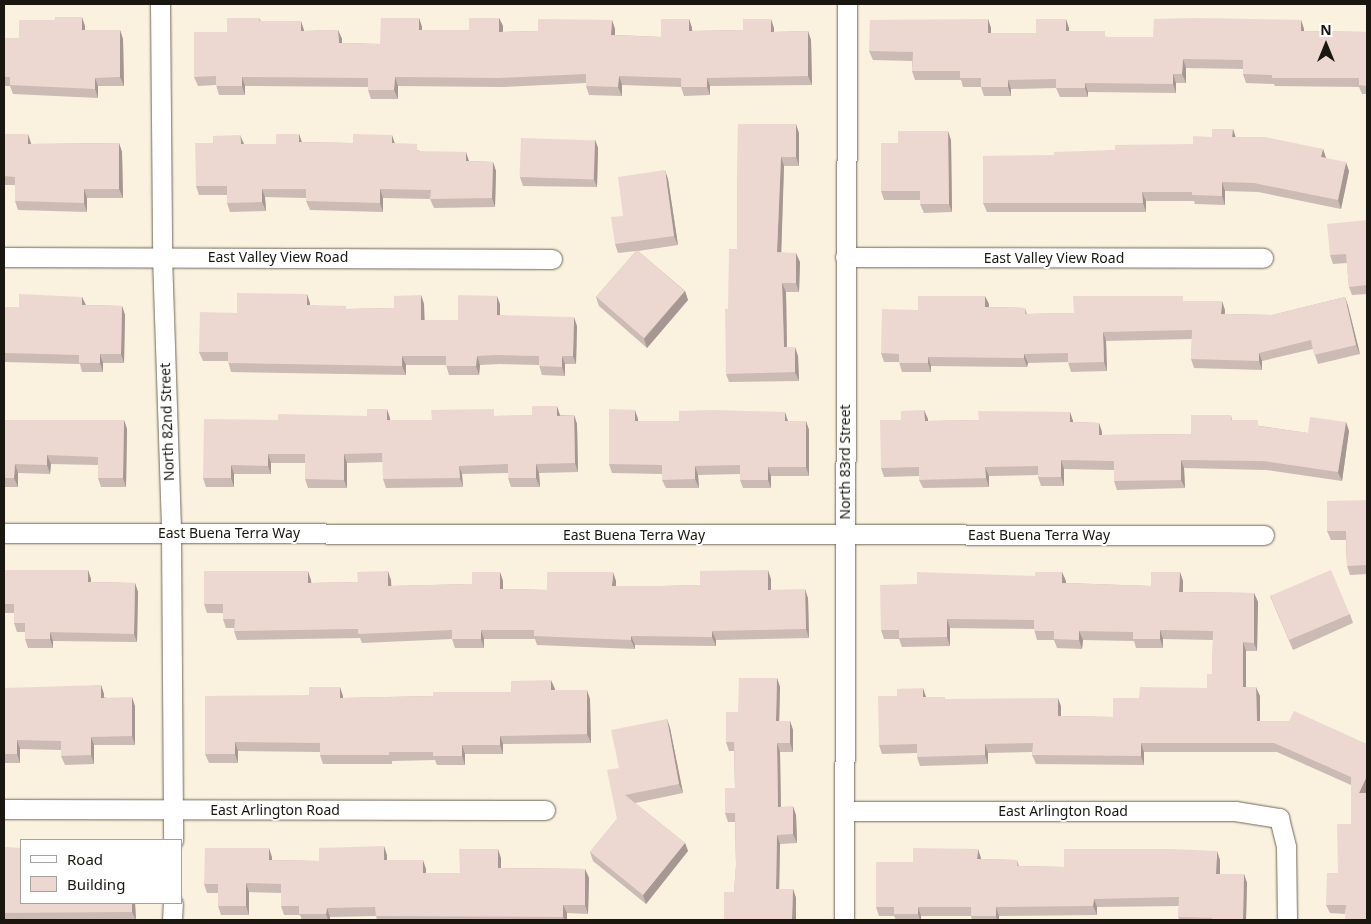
<!DOCTYPE html>
<style>
body{margin:0}
#map{position:relative;width:1371px;height:924px;overflow:hidden;background:#faf1df;font-family:"Noto Sans",sans-serif}
div>[style]{position:absolute}
.roads{filter:drop-shadow(0 0 1px #6f6858) drop-shadow(0 0 1px #6f6858)}
.street>*{height:19px;margin:-9.5px;padding:0 9.5px;transform-origin:9.5px;border-radius:9.5px;background:#fff}
.wall>*{inset:0;background:#ccbab4}
.shaded-wall>*{inset:0;background:#a69792}
.building>*{inset:0;background:#edd8d1;transform-origin:0 0}
span{translate:-50% -50%;white-space:nowrap;text-align:center;line-height:1.15;-webkit-text-stroke:4px #fff;paint-order:stroke}
.street-label{font-size:14px;color:#1a1710}
.frame{position:absolute;inset:0;border:5px solid #1a1710;pointer-events:none}
.legend{position:absolute;left:20px;top:839px;width:162px;height:65px;box-sizing:border-box;background:#fff;border:1px solid #a3a29f;margin:0;padding:6px 9px;list-style:none;font-size:15px;color:#1a1710}
.legend li{display:flex;align-items:center;gap:10px;height:25px}
.legend b{width:25px;border:1px solid #a3a29f}
.north{position:absolute;left:1301px;top:20px;width:50px;height:50px;-webkit-text-stroke:4px #fff;paint-order:stroke;rotate:0deg;font-size:14px;font-weight:700;line-height:20px;text-align:center;color:#1a1710}
.north::after{content:'';display:block;margin:auto;width:18px;height:22px;background:#1a1710;clip-path:polygon(50% 0,100% 100%,50% 72%,0 100%)}
</style>
<div id="map">
<div class="roads">
<div class="street">
<i style="left:160px;top:4px;width:252px;rotate:89.5deg"></i>
<i style="left:162px;top:256px;width:277px;rotate:88.1deg"></i>
<i style="left:171px;top:533px;width:307px;rotate:89.6deg"></i>
<i style="left:4px;top:257px;width:548px;rotate:0.21deg"></i>
<i style="left:845px;top:257px;width:418px;rotate:0.1deg"></i>
<i style="left:4px;top:533px;width:1260px;rotate:0.09deg"></i>
<i style="left:4px;top:809px;width:541px;rotate:0.11deg"></i>
<i style="left:846px;top:811px;width:389px"></i>
<i style="left:1235px;top:811px;width:45px;rotate:9deg"></i>
<i style="left:1279px;top:818px;width:30px;rotate:76deg"></i>
<i style="left:1286px;top:847px;width:73px;rotate:89.2deg"></i>
<i style="left:172px;top:920px;width:17px;rotate:-87deg"></i>
<i style="left:844px;top:920px;width:916px;rotate:-89.81deg"></i>
</div>
</div>
<div class="wall">
<i style="clip-path:polygon(259px 18px,261px 21px,304px 30px,304px 31px,338px 30px,342px 39px,342px 43px,380px 44px,419px 18px,422px 27px,422px 30px,469px 30px,499px 18px,503px 26px,503px 32px,538px 31px,612px 20px,615px 29px,615px 35px,661px 37px,689px 19px,692px 28px,692px 31px,743px 30px,774px 28px,774px 32px,808px 31px,811px 40px,812px 85px,710px 86px,710px 95px,684px 96px,681px 87px,622px 85px,622px 96px,589px 95px,586px 86px,586px 83px,503px 87px,398px 86px,398px 99px,371px 99px,368px 90px,368px 87px,245px 86px,245px 95px,219px 95px,216px 85px,198px 86px,194px 77px,227px 32px)"></i>
<i style="clip-path:polygon(988px 19px,991px 28px,991px 33px,1036px 33px,1069px 28px,1069px 31px,1107px 37px,1153px 37px,1301px 20px,1304px 29px,1304px 31px,1367px 32px,1367px 94px,1362px 94px,1359px 87px,1275px 86px,1274px 84px,1246px 83px,1243px 74px,1243px 69px,1186px 68px,1186px 83px,1176px 83px,1176px 93px,1088px 92px,1088px 97px,1060px 97px,1056px 88px,1011px 89px,1011px 96px,984px 96px,981px 87px,963px 87px,961px 80px,915px 80px,912px 71px,912px 61px,873px 60px,869px 51px)"></i>
<i style="clip-path:polygon(85px 26px,85px 30px,120px 30px,123px 39px,124px 86px,98px 86px,98px 98px,13px 94px,10px 86px,4px 86px,4px 38px,19px 38px)"></i>
<i style="clip-path:polygon(738px 124px,799px 133px,799px 166px,784px 166px,781px 252px,800px 262px,799px 292px,786px 292px,787px 347px,798px 356px,799px 381px,729px 382px,726px 374px,728px 309px,737px 249px)"></i>
<i style="clip-path:polygon(1233px 129px,1235px 137px,1323px 149px,1326px 158px,1349px 171px,1341px 209px,1258px 192px,1225px 191px,1225px 205px,1195px 204px,1194px 201px,1146px 201px,1146px 212px,987px 212px,983px 203px,1054px 155px,1193px 144px)"></i>
<i style="clip-path:polygon(4px 134px,31px 144px,119px 143px,122px 152px,123px 198px,87px 198px,87px 212px,18px 210px,15px 201px,15px 185px,4px 185px)"></i>
<i style="clip-path:polygon(299px 134px,302px 142px,395px 144px,420px 151px,469px 161px,493px 162px,496px 171px,495px 207px,434px 208px,430px 199px,383px 198px,383px 212px,310px 210px,306px 201px,306px 198px,265px 197px,266px 211px,230px 212px,227px 203px,227px 195px,199px 195px,196px 186px,244px 144px,276px 144px)"></i>
<i style="clip-path:polygon(595px 140px,598px 148px,597px 187px,523px 186px,520px 177px)"></i>
<i style="clip-path:polygon(951px 140px,952px 212px,924px 213px,920px 204px,920px 200px,884px 200px,881px 191px,898px 143px)"></i>
<i style="clip-path:polygon(668px 179px,678px 245px,638px 251px,685px 291px,688px 300px,647px 348px,599px 306px,596px 297px,636px 251px,618px 253px,615px 244px,623px 216px)"></i>
<i style="clip-path:polygon(1367px 220px,1367px 294px,1352px 295px,1349px 287px,1347px 263px,1333px 264px,1330px 255px)"></i>
<i style="clip-path:polygon(421px 295px,424px 304px,424px 320px,458px 320px,500px 304px,500px 315px,577px 326px,576px 364px,565px 364px,565px 376px,542px 375px,539px 365px,499px 364px,480px 365px,479px 375px,449px 375px,446px 365px,406px 365px,406px 375px,231px 372px,228px 361px,203px 361px,199px 352px,237px 313px,310px 303px,310px 305px,347px 309px,394px 308px)"></i>
<i style="clip-path:polygon(82px 297px,86px 305px,122px 306px,125px 315px,124px 363px,103px 363px,103px 372px,82px 372px,80px 364px,4px 362px,4px 307px,19px 307px)"></i>
<i style="clip-path:polygon(1345px 297px,1348px 306px,1360px 354px,1318px 364px,1313px 349px,1262px 361px,1262px 370px,1194px 368px,1191px 359px,1192px 339px,1106px 341px,1107px 371px,1071px 372px,1068px 362px,1028px 363px,1027px 367px,931px 366px,931px 372px,902px 372px,899px 362px,884px 362px,881px 353px,918px 310px,989px 304px,989px 307px,1025px 308px,1027px 314px,1074px 313px,1185px 301px,1225px 310px,1225px 314px,1272px 315px)"></i>
<i style="clip-path:polygon(924px 410px,928px 421px,979px 420px,1070px 412px,1073px 422px,1099px 423px,1102px 432px,1102px 435px,1191px 434px,1231px 415px,1232px 420px,1260px 426px,1308px 433px,1346px 422px,1349px 431px,1342px 481px,1266px 470px,1184px 468px,1185px 488px,1117px 490px,1114px 481px,1114px 470px,1064px 469px,1064px 486px,1041px 486px,1038px 477px,1038px 475px,989px 476px,989px 487px,923px 488px,919px 480px,919px 476px,884px 477px,881px 468px,901px 420px)"></i>
<i style="clip-path:polygon(574px 415px,577px 424px,578px 472px,539px 473px,540px 487px,511px 487px,508px 478px,508px 473px,462px 474px,463px 487px,386px 488px,383px 479px,383px 462px,347px 463px,347px 488px,308px 488px,305px 479px,305px 463px,271px 463px,271px 474px,234px 474px,234px 487px,206px 487px,203px 478px,278px 420px,390px 418px,390px 420px,432px 420px,497px 416px)"></i>
<i style="clip-path:polygon(638px 419px,638px 421px,806px 421px,809px 430px,809px 476px,771px 476px,771px 488px,743px 488px,740px 480px,740px 474px,698px 475px,699px 488px,666px 488px,662px 480px,662px 474px,612px 473px,609px 464px)"></i>
<i style="clip-path:polygon(4px 420px,124px 420px,127px 429px,126px 487px,101px 487px,98px 478px,98px 465px,51px 464px,50px 474px,18px 473px,18px 487px,4px 487px)"></i>
<i style="clip-path:polygon(1367px 500px,1367px 574px,1350px 575px,1347px 566px,1346px 540px,1331px 540px,1327px 531px)"></i>
<i style="clip-path:polygon(4px 570px,88px 570px,91px 579px,91px 582px,135px 583px,138px 592px,137px 642px,53px 641px,53px 648px,28px 648px,25px 639px,25px 632px,17px 632px,14px 623px,14px 613px,4px 613px)"></i>
<i style="clip-path:polygon(500px 572px,503px 581px,503px 589px,547px 590px,616px 581px,616px 586px,663px 586px,700px 585px,771px 579px,771px 590px,808px 598px,809px 638px,716px 640px,716px 646px,635px 645px,635px 649px,537px 645px,535px 639px,484px 639px,484px 648px,455px 648px,452px 639px,362px 643px,360px 638px,237px 640px,234px 631px,234px 628px,226px 628px,223px 619px,223px 613px,207px 613px,204px 604px,311px 580px,311px 583px,358px 582px,391px 580px,391px 586px,472px 584px)"></i>
<i style="clip-path:polygon(1180px 572px,1183px 581px,1183px 592px,1254px 593px,1258px 602px,1257px 651px,1246px 651px,1246px 687px,1260px 696px,1260px 721px,1367px 744px,1367px 792px,1345px 914px,1330px 913px,1326px 905px,1338px 873px,1351px 824px,1351px 785px,1277px 752px,1144px 752px,1144px 765px,1036px 764px,1032px 755px,1032px 752px,988px 753px,988px 764px,920px 766px,917px 757px,917px 753px,882px 754px,879px 745px,926px 697px,946px 699px,1061px 706px,1061px 716px,1113px 717px,1139px 698px,1207px 688px,1212px 674px,1213px 640px,1163px 639px,1163px 648px,1136px 648px,1134px 641px,1083px 640px,1082px 649px,1057px 648px,1054px 640px,1037px 640px,1034px 629px,950px 628px,950px 646px,902px 647px,899px 639px,884px 639px,881px 630px,917px 584px,1066px 581px,1066px 583px,1151px 586px)"></i>
<i style="clip-path:polygon(1270px 596px,1350px 614px,1353px 623px,1293px 650px)"></i>
<i style="clip-path:polygon(777px 678px,780px 687px,779px 721px,790px 721px,793px 730px,793px 752px,780px 752px,781px 807px,796px 815px,797px 843px,780px 844px,779px 889px,793px 889px,796px 898px,796px 920px,724px 920px,734px 892px,736px 865px,735px 822px,728px 822px,725px 813px,735px 788px,734px 751px,729px 751px,726px 742px,738px 712px)"></i>
<i style="clip-path:polygon(101px 685px,104px 694px,104px 697px,135px 706px,135px 745px,94px 745px,94px 764px,65px 765px,61px 756px,61px 750px,20px 749px,20px 763px,4px 763px,4px 694px)"></i>
<i style="clip-path:polygon(555px 690px,590px 699px,591px 743px,503px 744px,503px 754px,465px 754px,465px 765px,437px 765px,435px 760px,392px 761px,392px 764px,323px 764px,320px 755px,320px 752px,238px 751px,238px 763px,209px 763px,205px 754px,343px 696px,343px 698px,433px 696px)"></i>
<i style="clip-path:polygon(667px 719px,670px 728px,683px 793px,635px 803px,685px 843px,688px 851px,646px 904px,593px 861px,590px 852px,617px 819px,619px 768px)"></i>
<i style="clip-path:polygon(4px 847px,135px 903px,136px 920px,4px 920px)"></i>
<i style="clip-path:polygon(387px 855px,387px 860px,426px 869px,426px 873px,460px 873px,501px 858px,501px 868px,585px 869px,589px 878px,588px 914px,567px 913px,567px 920px,377px 920px,376px 916px,330px 917px,330px 920px,302px 920px,300px 915px,284px 915px,281px 906px,281px 893px,249px 892px,249px 915px,221px 915px,218px 906px,218px 893px,207px 893px,204px 884px,272px 857px,272px 860px,319px 861px)"></i>
<i style="clip-path:polygon(981px 858px,981px 859px,1017px 860px,1019px 866px,1064px 867px,1220px 860px,1220px 874px,1244px 874px,1247px 883px,1246px 920px,1180px 920px,1178px 917px,1179px 906px,1097px 907px,1097px 915px,999px 916px,999px 920px,972px 920px,971px 916px,921px 916px,921px 920px,896px 920px,894px 916px,879px 916px,876px 907px,913px 862px)"></i>
</div>
<div class="shaded-wall">
<i style="clip-path:polygon(82px 17px,85px 26px,85px 39px,82px 30px)"></i>
<i style="clip-path:polygon(419px 18px,422px 27px,422px 39px,419px 30px)"></i>
<i style="clip-path:polygon(499px 18px,503px 26px,503px 41px,499px 32px)"></i>
<i style="clip-path:polygon(689px 19px,692px 28px,693px 40px,689px 31px)"></i>
<i style="clip-path:polygon(771px 19px,774px 28px,774px 41px,771px 32px)"></i>
<i style="clip-path:polygon(988px 19px,991px 28px,991px 42px,988px 33px)"></i>
<i style="clip-path:polygon(1066px 19px,1069px 28px,1069px 40px,1066px 31px)"></i>
<i style="clip-path:polygon(612px 20px,615px 29px,615px 44px,611px 35px)"></i>
<i style="clip-path:polygon(1301px 20px,1304px 29px,1304px 40px,1301px 31px)"></i>
<i style="clip-path:polygon(301px 21px,304px 30px,304px 40px,301px 31px)"></i>
<i style="clip-path:polygon(120px 30px,123px 39px,124px 86px,120px 77px)"></i>
<i style="clip-path:polygon(338px 30px,342px 39px,342px 52px,339px 43px)"></i>
<i style="clip-path:polygon(808px 31px,811px 40px,812px 85px,808px 76px)"></i>
<i style="clip-path:polygon(1183px 59px,1186px 68px,1186px 83px,1182px 74px)"></i>
<i style="clip-path:polygon(1173px 74px,1176px 83px,1176px 93px,1173px 84px)"></i>
<i style="clip-path:polygon(619px 76px,622px 85px,622px 96px,618px 87px)"></i>
<i style="clip-path:polygon(242px 77px,245px 86px,245px 95px,242px 86px)"></i>
<i style="clip-path:polygon(395px 77px,398px 86px,398px 99px,394px 90px)"></i>
<i style="clip-path:polygon(95px 78px,98px 86px,98px 98px,95px 89px)"></i>
<i style="clip-path:polygon(707px 78px,710px 86px,710px 95px,707px 87px)"></i>
<i style="clip-path:polygon(1008px 80px,1011px 89px,1011px 96px,1008px 87px)"></i>
<i style="clip-path:polygon(1085px 83px,1088px 92px,1088px 97px,1085px 88px)"></i>
<i style="clip-path:polygon(796px 124px,799px 133px,799px 166px,796px 157px)"></i>
<i style="clip-path:polygon(1233px 129px,1236px 138px,1232px 137px)"></i>
<i style="clip-path:polygon(948px 131px,951px 140px,952px 212px,949px 204px)"></i>
<i style="clip-path:polygon(28px 134px,31px 143px,31px 153px,28px 144px)"></i>
<i style="clip-path:polygon(299px 134px,302px 143px,299px 142px)"></i>
<i style="clip-path:polygon(240px 135px,244px 144px,241px 144px)"></i>
<i style="clip-path:polygon(392px 135px,395px 144px,392px 143px)"></i>
<i style="clip-path:polygon(595px 140px,598px 148px,597px 187px,594px 179px)"></i>
<i style="clip-path:polygon(119px 143px,122px 152px,123px 198px,119px 189px)"></i>
<i style="clip-path:polygon(1323px 149px,1326px 158px,1321px 157px)"></i>
<i style="clip-path:polygon(466px 152px,469px 161px,466px 161px)"></i>
<i style="clip-path:polygon(781px 157px,784px 166px,781px 261px,777px 252px)"></i>
<i style="clip-path:polygon(493px 162px,496px 171px,495px 207px,492px 198px)"></i>
<i style="clip-path:polygon(1346px 162px,1349px 171px,1341px 209px,1338px 200px)"></i>
<i style="clip-path:polygon(665px 170px,668px 179px,678px 245px,674px 236px)"></i>
<i style="clip-path:polygon(1222px 182px,1225px 191px,1225px 205px,1222px 196px)"></i>
<i style="clip-path:polygon(84px 189px,87px 198px,87px 212px,84px 203px)"></i>
<i style="clip-path:polygon(262px 189px,265px 197px,266px 211px,262px 202px)"></i>
<i style="clip-path:polygon(380px 189px,383px 198px,383px 212px,380px 203px)"></i>
<i style="clip-path:polygon(1142px 192px,1146px 201px,1146px 212px,1143px 203px)"></i>
<i style="clip-path:polygon(796px 253px,800px 262px,799px 292px,796px 283px)"></i>
<i style="clip-path:polygon(782px 283px,786px 292px,787px 356px,784px 347px)"></i>
<i style="clip-path:polygon(685px 291px,688px 300px,647px 348px,644px 339px)"></i>
<i style="clip-path:polygon(307px 294px,310px 303px,310px 314px,307px 305px)"></i>
<i style="clip-path:polygon(421px 295px,424px 304px,425px 329px,421px 320px)"></i>
<i style="clip-path:polygon(497px 296px,500px 304px,500px 324px,497px 315px)"></i>
<i style="clip-path:polygon(985px 296px,989px 304px,988px 316px,985px 307px)"></i>
<i style="clip-path:polygon(82px 297px,86px 306px,82px 305px)"></i>
<i style="clip-path:polygon(1345px 297px,1348px 306px,1360px 354px,1356px 345px)"></i>
<i style="clip-path:polygon(1222px 301px,1225px 310px,1224px 323px,1221px 314px)"></i>
<i style="clip-path:polygon(122px 306px,125px 315px,124px 363px,121px 354px)"></i>
<i style="clip-path:polygon(574px 317px,577px 326px,576px 364px,573px 356px)"></i>
<i style="clip-path:polygon(1103px 332px,1106px 341px,1107px 371px,1104px 362px)"></i>
<i style="clip-path:polygon(795px 347px,798px 356px,799px 381px,795px 372px)"></i>
<i style="clip-path:polygon(1259px 353px,1262px 361px,1262px 370px,1259px 361px)"></i>
<i style="clip-path:polygon(100px 354px,103px 363px,103px 372px,100px 363px)"></i>
<i style="clip-path:polygon(1024px 354px,1028px 363px,1027px 367px,1024px 358px)"></i>
<i style="clip-path:polygon(402px 356px,406px 365px,406px 375px,402px 366px)"></i>
<i style="clip-path:polygon(477px 356px,480px 365px,479px 375px,476px 366px)"></i>
<i style="clip-path:polygon(562px 356px,565px 364px,565px 376px,562px 367px)"></i>
<i style="clip-path:polygon(928px 357px,931px 366px,931px 372px,928px 363px)"></i>
<i style="clip-path:polygon(557px 406px,560px 415px,560px 425px,557px 416px)"></i>
<i style="clip-path:polygon(387px 409px,390px 418px,391px 429px,387px 420px)"></i>
<i style="clip-path:polygon(635px 410px,638px 419px,638px 430px,635px 421px)"></i>
<i style="clip-path:polygon(924px 410px,928px 419px,928px 430px,925px 421px)"></i>
<i style="clip-path:polygon(785px 412px,788px 421px,785px 421px)"></i>
<i style="clip-path:polygon(1070px 412px,1073px 421px,1073px 431px,1070px 422px)"></i>
<i style="clip-path:polygon(574px 415px,577px 424px,578px 472px,575px 463px)"></i>
<i style="clip-path:polygon(124px 420px,127px 429px,126px 487px,123px 478px)"></i>
<i style="clip-path:polygon(806px 421px,809px 430px,809px 476px,806px 467px)"></i>
<i style="clip-path:polygon(1346px 422px,1349px 431px,1342px 481px,1338px 472px)"></i>
<i style="clip-path:polygon(1099px 423px,1102px 432px,1102px 444px,1099px 435px)"></i>
<i style="clip-path:polygon(268px 454px,271px 463px,271px 474px,268px 466px)"></i>
<i style="clip-path:polygon(344px 454px,347px 463px,347px 488px,344px 480px)"></i>
<i style="clip-path:polygon(47px 455px,51px 464px,50px 474px,47px 465px)"></i>
<i style="clip-path:polygon(1061px 460px,1064px 469px,1064px 486px,1061px 477px)"></i>
<i style="clip-path:polygon(1181px 460px,1184px 468px,1185px 488px,1181px 480px)"></i>
<i style="clip-path:polygon(15px 464px,18px 473px,18px 487px,14px 478px)"></i>
<i style="clip-path:polygon(536px 464px,539px 473px,540px 487px,536px 478px)"></i>
<i style="clip-path:polygon(231px 465px,234px 474px,234px 487px,231px 478px)"></i>
<i style="clip-path:polygon(459px 466px,462px 474px,463px 487px,460px 478px)"></i>
<i style="clip-path:polygon(695px 466px,698px 475px,699px 488px,695px 479px)"></i>
<i style="clip-path:polygon(768px 467px,771px 476px,771px 488px,768px 480px)"></i>
<i style="clip-path:polygon(985px 467px,989px 476px,989px 487px,986px 478px)"></i>
<i style="clip-path:polygon(88px 570px,91px 579px,91px 591px,88px 582px)"></i>
<i style="clip-path:polygon(768px 570px,771px 579px,771px 599px,768px 590px)"></i>
<i style="clip-path:polygon(308px 571px,311px 580px,312px 592px,308px 583px)"></i>
<i style="clip-path:polygon(388px 571px,391px 580px,392px 595px,388px 586px)"></i>
<i style="clip-path:polygon(500px 572px,503px 581px,503px 598px,500px 589px)"></i>
<i style="clip-path:polygon(613px 572px,616px 581px,616px 595px,612px 586px)"></i>
<i style="clip-path:polygon(1062px 572px,1066px 581px,1066px 592px,1062px 583px)"></i>
<i style="clip-path:polygon(1180px 572px,1183px 581px,1183px 601px,1179px 592px)"></i>
<i style="clip-path:polygon(135px 583px,138px 592px,137px 642px,134px 634px)"></i>
<i style="clip-path:polygon(805px 589px,808px 598px,809px 638px,806px 629px)"></i>
<i style="clip-path:polygon(1254px 593px,1258px 602px,1257px 651px,1254px 643px)"></i>
<i style="clip-path:polygon(947px 619px,950px 628px,950px 646px,947px 637px)"></i>
<i style="clip-path:polygon(481px 630px,484px 639px,484px 648px,481px 639px)"></i>
<i style="clip-path:polygon(1160px 630px,1163px 639px,1163px 648px,1160px 639px)"></i>
<i style="clip-path:polygon(712px 631px,716px 640px,716px 646px,712px 637px)"></i>
<i style="clip-path:polygon(1079px 631px,1083px 640px,1082px 649px,1079px 640px)"></i>
<i style="clip-path:polygon(50px 632px,53px 641px,53px 648px,50px 639px)"></i>
<i style="clip-path:polygon(631px 636px,635px 645px,635px 649px,631px 640px)"></i>
<i style="clip-path:polygon(1243px 642px,1246px 651px,1246px 696px,1243px 687px)"></i>
<i style="clip-path:polygon(777px 678px,780px 687px,779px 729px,776px 721px)"></i>
<i style="clip-path:polygon(551px 680px,555px 689px,555px 699px,551px 690px)"></i>
<i style="clip-path:polygon(101px 685px,104px 694px,104px 706px,101px 698px)"></i>
<i style="clip-path:polygon(340px 687px,343px 696px,343px 707px,340px 698px)"></i>
<i style="clip-path:polygon(1256px 687px,1260px 696px,1260px 730px,1257px 721px)"></i>
<i style="clip-path:polygon(923px 688px,926px 697px,923px 697px)"></i>
<i style="clip-path:polygon(587px 690px,590px 699px,591px 743px,587px 734px)"></i>
<i style="clip-path:polygon(132px 697px,135px 706px,135px 745px,132px 736px)"></i>
<i style="clip-path:polygon(1058px 698px,1061px 706px,1061px 725px,1058px 716px)"></i>
<i style="clip-path:polygon(667px 719px,670px 728px,683px 793px,679px 784px)"></i>
<i style="clip-path:polygon(790px 721px,793px 730px,793px 752px,790px 743px)"></i>
<i style="clip-path:polygon(500px 736px,503px 744px,503px 754px,500px 745px)"></i>
<i style="clip-path:polygon(91px 737px,94px 745px,94px 764px,91px 755px)"></i>
<i style="clip-path:polygon(17px 740px,20px 749px,20px 763px,17px 754px)"></i>
<i style="clip-path:polygon(235px 742px,238px 751px,238px 763px,235px 754px)"></i>
<i style="clip-path:polygon(777px 743px,780px 752px,781px 816px,778px 807px)"></i>
<i style="clip-path:polygon(1141px 743px,1144px 752px,1144px 765px,1141px 756px)"></i>
<i style="clip-path:polygon(985px 744px,988px 753px,988px 764px,985px 755px)"></i>
<i style="clip-path:polygon(462px 745px,465px 754px,465px 765px,462px 756px)"></i>
<i style="clip-path:polygon(1367px 776px,1367px 792px,1363px 802px,1359px 793px)"></i>
<i style="clip-path:polygon(793px 806px,796px 815px,797px 843px,793px 834px)"></i>
<i style="clip-path:polygon(777px 835px,780px 844px,779px 898px,776px 889px)"></i>
<i style="clip-path:polygon(685px 843px,688px 851px,646px 904px,643px 895px)"></i>
<i style="clip-path:polygon(384px 846px,387px 855px,387px 869px,384px 860px)"></i>
<i style="clip-path:polygon(269px 848px,272px 857px,272px 869px,269px 860px)"></i>
<i style="clip-path:polygon(498px 849px,501px 858px,501px 877px,498px 868px)"></i>
<i style="clip-path:polygon(978px 849px,981px 858px,980px 868px,977px 859px)"></i>
<i style="clip-path:polygon(1217px 851px,1220px 860px,1220px 883px,1216px 874px)"></i>
<i style="clip-path:polygon(423px 860px,426px 869px,426px 882px,423px 873px)"></i>
<i style="clip-path:polygon(585px 869px,589px 878px,588px 914px,585px 905px)"></i>
<i style="clip-path:polygon(1244px 874px,1247px 883px,1246px 920px,1243px 920px)"></i>
<i style="clip-path:polygon(246px 883px,249px 892px,249px 915px,246px 906px)"></i>
<i style="clip-path:polygon(793px 889px,796px 898px,796px 920px,792px 920px)"></i>
<i style="clip-path:polygon(1094px 899px,1097px 907px,1097px 915px,1093px 906px)"></i>
<i style="clip-path:polygon(132px 903px,135px 903px,136px 920px,132px 912px)"></i>
<i style="clip-path:polygon(563px 905px,567px 913px,567px 920px,565px 920px,563px 917px)"></i>
<i style="clip-path:polygon(918px 907px,921px 916px,921px 920px,920px 920px,918px 914px)"></i>
<i style="clip-path:polygon(996px 907px,999px 916px,999px 920px,997px 920px,996px 916px)"></i>
<i style="clip-path:polygon(327px 908px,330px 917px,330px 920px,328px 920px,326px 914px)"></i>
</div>
<div class="building">
<i style="clip-path:polygon(55px 17px,82px 17px,82px 30px,120px 30px,120px 77px,95px 78px,95px 89px,10px 85px,10px 77px,4px 77px,4px 38px,19px 38px,19px 20px,55px 20px)"></i>
<i style="clip-path:polygon(227px 18px,259px 18px,259px 21px,301px 21px,301px 31px,338px 30px,339px 43px,380px 44px,381px 18px,419px 18px,419px 30px,469px 30px,469px 18px,499px 18px,499px 32px,538px 31px,538px 19px,612px 20px,611px 35px,661px 37px,661px 19px,689px 19px,689px 31px,743px 30px,743px 19px,771px 19px,771px 32px,808px 31px,808px 76px,707px 78px,707px 87px,681px 87px,681px 78px,619px 76px,618px 87px,586px 86px,586px 74px,499px 78px,395px 77px,394px 90px,368px 90px,368px 78px,242px 77px,242px 86px,216px 86px,216px 76px,194px 77px,194px 32px,227px 32px)"></i>
<i style="clip-path:polygon(1195px 18px,1301px 20px,1301px 31px,1367px 32px,1367px 86px,1359px 85px,1359px 78px,1272px 78px,1272px 75px,1243px 74px,1243px 60px,1183px 59px,1182px 74px,1173px 74px,1173px 84px,1085px 83px,1085px 88px,1056px 88px,1056px 79px,1008px 80px,1008px 87px,981px 87px,981px 78px,960px 78px,960px 71px,912px 71px,913px 52px,869px 51px,870px 20px,988px 19px,988px 33px,1036px 33px,1036px 19px,1066px 19px,1066px 31px,1105px 31px,1105px 37px,1153px 37px,1154px 19px)"></i>
<i style="clip-path:polygon(738px 124px,796px 124px,796px 157px,781px 157px,777px 252px,796px 253px,796px 283px,782px 283px,784px 347px,795px 347px,795px 372px,726px 374px,725px 309px,728px 309px,729px 249px,737px 249px)"></i>
<i style="clip-path:polygon(1212px 129px,1233px 129px,1232px 137px,1265px 137px,1323px 149px,1321px 157px,1346px 162px,1338px 200px,1254px 183px,1222px 182px,1222px 196px,1192px 195px,1192px 192px,1142px 192px,1143px 203px,983px 203px,983px 156px,1054px 155px,1054px 152px,1115px 150px,1115px 145px,1193px 144px,1193px 136px,1212px 137px)"></i>
<i style="clip-path:polygon(898px 131px,948px 131px,949px 204px,920px 204px,920px 191px,881px 191px,881px 143px,898px 143px)"></i>
<i style="clip-path:polygon(4px 134px,28px 134px,28px 144px,119px 143px,119px 189px,84px 189px,84px 203px,15px 201px,15px 177px,4px 176px)"></i>
<i style="clip-path:polygon(276px 134px,299px 134px,299px 142px,353px 143px,353px 134px,392px 135px,392px 143px,417px 144px,417px 151px,466px 152px,466px 161px,493px 162px,492px 198px,430px 199px,431px 190px,380px 189px,380px 203px,306px 201px,306px 189px,262px 189px,262px 202px,227px 203px,227px 186px,196px 186px,195px 143px,213px 143px,213px 136px,240px 135px,241px 144px,276px 144px)"></i>
<i style="left:521px;top:138px;width:74px;height:39px;rotate:2deg"></i>
<i style="clip-path:polygon(665px 170px,674px 236px,615px 244px,611px 217px,623px 216px,618px 177px)"></i>
<i style="clip-path:polygon(1367px 220px,1367px 285px,1349px 287px,1346px 254px,1330px 255px,1327px 224px)"></i>
<i style="left:637px;top:250px;width:63px;height:62px;rotate:41deg"></i>
<i style="clip-path:polygon(237px 293px,307px 294px,307px 305px,346px 306px,346px 309px,394px 308px,394px 296px,421px 295px,421px 320px,458px 320px,458px 295px,497px 296px,497px 315px,574px 317px,573px 356px,562px 356px,562px 367px,539px 366px,539px 356px,496px 355px,477px 356px,476px 366px,446px 366px,446px 356px,402px 356px,402px 366px,228px 363px,228px 352px,199px 352px,200px 312px,237px 313px)"></i>
<i style="clip-path:polygon(19px 294px,82px 297px,82px 305px,122px 306px,121px 354px,100px 354px,100px 363px,79px 363px,79px 355px,4px 353px,4px 307px,19px 307px)"></i>
<i style="clip-path:polygon(918px 296px,985px 296px,985px 307px,1025px 308px,1025px 314px,1074px 313px,1073px 296px,1183px 296px,1183px 301px,1222px 301px,1221px 314px,1272px 315px,1345px 297px,1356px 345px,1314px 355px,1311px 340px,1259px 353px,1259px 361px,1191px 359px,1192px 330px,1103px 332px,1104px 362px,1068px 363px,1068px 353px,1024px 354px,1024px 358px,928px 357px,928px 363px,899px 363px,899px 354px,881px 353px,882px 309px,918px 310px)"></i>
<i style="clip-path:polygon(532px 406px,557px 406px,557px 416px,574px 415px,575px 463px,536px 464px,536px 478px,508px 478px,508px 464px,459px 466px,460px 478px,383px 479px,382px 453px,344px 454px,344px 480px,305px 479px,305px 454px,268px 454px,268px 466px,231px 465px,231px 478px,203px 478px,204px 419px,278px 420px,278px 414px,367px 416px,367px 409px,387px 409px,387px 420px,432px 420px,431px 410px,494px 409px,494px 416px,532px 415px)"></i>
<i style="clip-path:polygon(609px 409px,635px 410px,635px 421px,679px 421px,679px 411px,712px 410px,785px 412px,785px 421px,806px 421px,806px 467px,768px 467px,768px 480px,740px 480px,740px 465px,695px 466px,695px 479px,662px 480px,662px 465px,609px 464px)"></i>
<i style="clip-path:polygon(924px 410px,925px 421px,979px 420px,978px 411px,1070px 412px,1070px 422px,1099px 423px,1099px 435px,1191px 434px,1191px 415px,1231px 415px,1231px 420px,1258px 420px,1258px 426px,1308px 433px,1310px 417px,1346px 422px,1338px 472px,1263px 461px,1181px 460px,1181px 480px,1114px 481px,1114px 461px,1061px 460px,1061px 477px,1038px 477px,1038px 466px,985px 467px,986px 478px,919px 480px,919px 467px,881px 468px,880px 420px,901px 420px,901px 411px)"></i>
<i style="clip-path:polygon(4px 420px,124px 420px,123px 478px,98px 478px,98px 457px,47px 455px,47px 465px,15px 464px,14px 478px,4px 478px)"></i>
<i style="clip-path:polygon(1367px 500px,1367px 565px,1347px 566px,1346px 531px,1327px 531px,1327px 501px)"></i>
<i style="clip-path:polygon(4px 570px,88px 570px,88px 582px,135px 583px,134px 634px,50px 632px,50px 639px,25px 639px,25px 623px,14px 623px,14px 604px,4px 604px)"></i>
<i style="clip-path:polygon(768px 570px,768px 590px,805px 589px,806px 629px,712px 631px,712px 637px,631px 636px,631px 640px,534px 636px,534px 630px,481px 630px,481px 639px,452px 639px,452px 630px,358px 634px,358px 629px,234px 631px,235px 619px,223px 619px,223px 604px,204px 604px,204px 571px,308px 571px,308px 583px,358px 582px,357px 572px,388px 571px,388px 586px,472px 584px,472px 572px,500px 572px,500px 589px,547px 590px,547px 572px,613px 572px,612px 586px,663px 586px,700px 585px,700px 571px)"></i>
<i style="left:1331px;top:570px;width:48px;height:66px;rotate:67deg"></i>
<i style="clip-path:polygon(917px 572px,1035px 576px,1035px 572px,1062px 572px,1062px 583px,1151px 586px,1151px 572px,1180px 572px,1179px 592px,1254px 593px,1254px 643px,1243px 642px,1243px 687px,1256px 687px,1257px 721px,1289px 721px,1294px 711px,1367px 744px,1367px 776px,1359px 793px,1367px 793px,1367px 920px,1345px 920px,1346px 905px,1326px 905px,1327px 873px,1338px 873px,1337px 824px,1351px 824px,1351px 777px,1274px 743px,1141px 743px,1141px 756px,1032px 755px,1033px 743px,985px 744px,985px 755px,917px 757px,917px 744px,879px 745px,878px 696px,897px 696px,897px 689px,923px 688px,923px 697px,945px 697px,945px 699px,1058px 698px,1058px 716px,1113px 717px,1113px 698px,1139px 698px,1140px 687px,1207px 688px,1207px 674px,1212px 674px,1213px 631px,1160px 630px,1160px 639px,1133px 639px,1133px 632px,1079px 631px,1079px 640px,1054px 639px,1054px 631px,1034px 631px,1034px 620px,947px 619px,947px 637px,899px 638px,899px 630px,881px 630px,880px 585px,917px 584px)"></i>
<i style="clip-path:polygon(739px 678px,777px 678px,776px 721px,790px 721px,790px 743px,777px 743px,778px 807px,793px 806px,793px 834px,777px 835px,776px 889px,793px 889px,792px 920px,724px 920px,724px 892px,734px 892px,736px 865px,735px 813px,725px 813px,725px 788px,735px 788px,734px 742px,726px 742px,726px 712px,738px 712px)"></i>
<i style="clip-path:polygon(551px 680px,551px 690px,587px 690px,587px 734px,500px 736px,500px 745px,462px 745px,462px 756px,433px 756px,433px 752px,389px 752px,389px 755px,320px 755px,320px 743px,235px 742px,235px 754px,205px 754px,205px 696px,309px 695px,309px 687px,340px 687px,340px 698px,433px 696px,433px 692px,511px 692px,511px 681px)"></i>
<i style="clip-path:polygon(101px 685px,101px 698px,132px 697px,132px 736px,91px 737px,91px 755px,61px 756px,61px 741px,17px 740px,17px 754px,4px 754px,4px 688px)"></i>
<i style="clip-path:polygon(667px 719px,679px 784px,625px 795px,685px 843px,643px 895px,590px 852px,617px 819px,607px 770px,619px 768px,611px 730px)"></i>
<i style="clip-path:polygon(384px 846px,384px 860px,423px 860px,423px 873px,460px 873px,459px 849px,498px 849px,498px 868px,585px 869px,585px 905px,563px 905px,563px 917px,376px 916px,375px 907px,327px 908px,326px 914px,299px 914px,299px 906px,281px 906px,281px 884px,246px 883px,246px 906px,218px 906px,218px 884px,204px 884px,205px 848px,269px 848px,269px 860px,319px 861px,319px 848px)"></i>
<i style="clip-path:polygon(4px 847px,21px 848px,21px 903px,132px 903px,132px 912px,4px 913px)"></i>
<i style="clip-path:polygon(913px 848px,978px 849px,977px 859px,1017px 860px,1017px 866px,1064px 867px,1064px 849px,1170px 849px,1217px 851px,1216px 874px,1244px 874px,1243px 920px,1212px 920px,1212px 918px,1178px 917px,1179px 897px,1094px 899px,1093px 906px,996px 907px,996px 916px,971px 916px,971px 907px,918px 907px,918px 914px,894px 914px,894px 907px,876px 907px,876px 862px,913px 862px)"></i>
</div>
<div class="street-label">
<span style="left:278px;top:257px">East Valley View Road</span>
<span style="left:1054px;top:258px">East Valley View Road</span>
<span style="left:167px;top:422px;rotate:-92deg">North 82nd Street</span>
<span style="left:845px;top:462px;rotate:-90deg">North 83rd Street</span>
<span style="left:229px;top:533px">East Buena Terra Way</span>
<span style="left:634px;top:535px">East Buena Terra Way</span>
<span style="left:1039px;top:535px">East Buena Terra Way</span>
<span style="left:275px;top:810px">East Arlington Road</span>
<span style="left:1063px;top:811px">East Arlington Road</span>
</div>
<div class="frame"></div>
<ul class="legend">
<li><b style="height:6px;background:#fff"></b>Road</li>
<li><b style="height:14px;background:#edd8d1"></b>Building</li>
</ul>
<div class="north">N</div>
</div>
